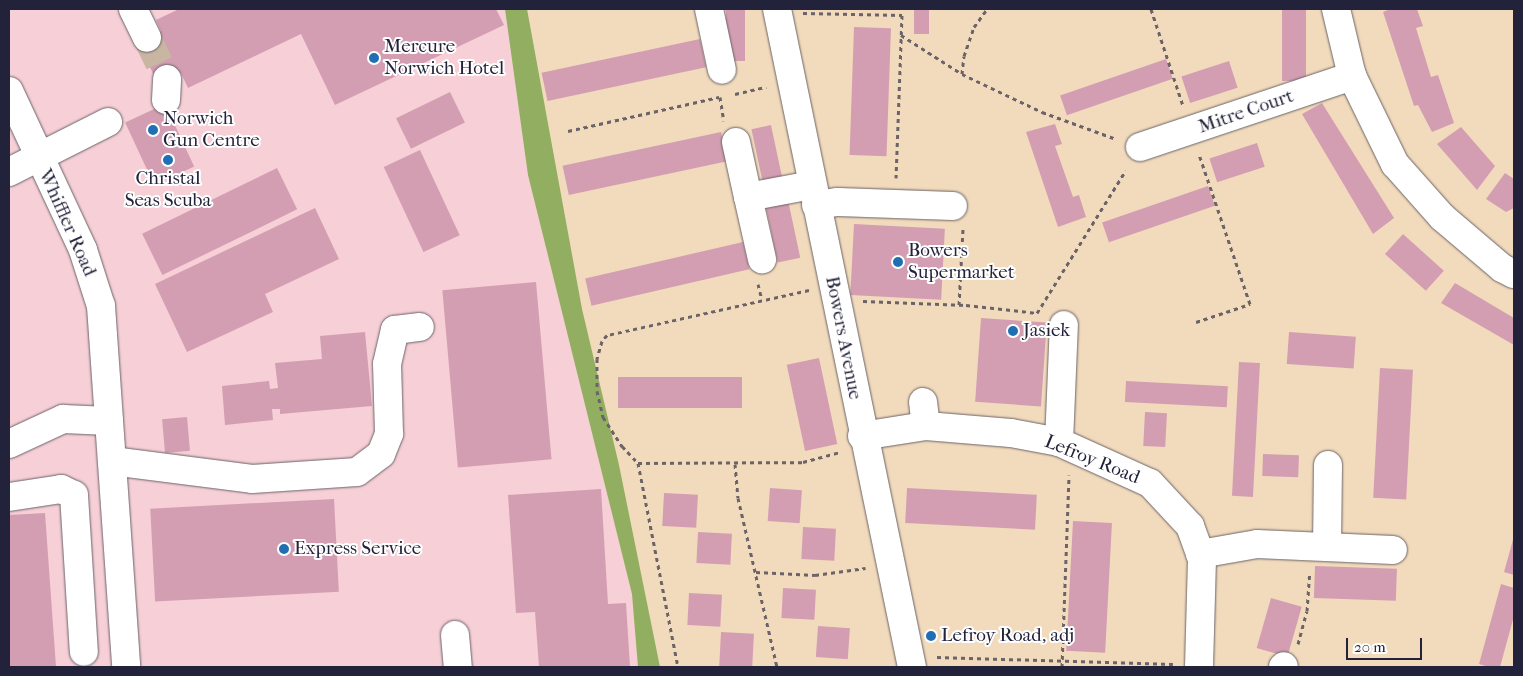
<!DOCTYPE html>
<style>
body{margin:0}
#map{position:relative;width:1523px;height:676px;overflow:hidden;background:#f2dbbc;font-family:"IM FELL French Canon",serif}
div>[style]{position:absolute}
.built>*{inset:0;background:#f6cfd7}
.forest>*{inset:0;background:#92ae60}
.building>*{inset:0;background:#d49eb2;transform-origin:0 0}
.minor-tunnel>*{height:28px;margin-top:-14px;transform-origin:0;background:repeating-linear-gradient(90deg,#c8b6a2 0 28px,transparent 0 42px)}
.path>*{height:3px;margin-top:-1.5px;transform-origin:0;background:repeating-linear-gradient(90deg,#6b6368 0 4px,transparent 0 8px)}
.roads{filter:drop-shadow(0 0 1px #6b6368) drop-shadow(0 0 1px #6b6368)}
.minor>*{height:28px;margin:-14px;padding:0 14px;transform-origin:14px;border-radius:14px;background:#fff}
.dots>*{width:14px;height:14px;translate:-50% -50%;box-sizing:border-box;border:2px solid #fff;border-radius:50%}
span{translate:-50% -50%;white-space:nowrap;text-align:center;line-height:1.15;-webkit-text-stroke:4px #fff;paint-order:stroke}
.poi-label{font-size:19px;color:#22223b}
.left{translate:0 -50%;text-align:left}
.street-label{font-size:19px;color:#22223b}
.frame{position:absolute;inset:0;border:10px solid #22223b;pointer-events:none}
.scale{position:absolute;left:1346px;top:638px;width:76px;height:22px;box-sizing:border-box;border:2px solid #22223b;border-top:0;padding-left:6px;font-size:15px;line-height:18px;white-space:nowrap;color:#22223b;-webkit-text-stroke:4px #fff;paint-order:stroke}
</style>
<div id="map">
<div class="built">
<i style="clip-path:polygon(9px 9px,505px 9px,528px 175px,632px 594px,638px 667px,9px 667px)"></i>
</div>
<div class="forest">
<i style="clip-path:polygon(505px 9px,527px 9px,582px 309px,619px 465px,660px 667px,638px 667px,632px 594px,528px 175px)"></i>
</div>
<div class="building">
<i style="clip-path:polygon(179px 9px,496px 9px,504px 25px,335px 105px,301px 34px,188px 88px,181px 73px,158px 84px,138px 42px,161px 31px,156px 20px)"></i>
<i style="left:726px;top:9px;width:19px;height:52px"></i>
<i style="left:914px;top:9px;width:15px;height:25px"></i>
<i style="left:1282px;top:9px;width:24px;height:72px"></i>
<i style="clip-path:polygon(1390px 9px,1417px 9px,1423px 26px,1416px 28px,1431px 77px,1438px 75px,1454px 123px,1432px 132px,1418px 105px,1414px 106px,1383px 12px)"></i>
<i style="left:854px;top:27px;width:37px;height:128px;rotate:2deg"></i>
<i style="left:700px;top:39px;width:29px;height:162px;rotate:78deg"></i>
<i style="left:1166px;top:59px;width:21px;height:112px;rotate:71deg"></i>
<i style="left:1229px;top:61px;width:28px;height:50px;rotate:72deg"></i>
<i style="left:450px;top:92px;width:34px;height:60px;rotate:64deg"></i>
<i style="clip-path:polygon(1322px 103px,1394px 218px,1373px 234px,1302px 114px)"></i>
<i style="left:165px;top:104px;width:69px;height:44px;rotate:65deg"></i>
<i style="clip-path:polygon(1055px 124px,1062px 144px,1055px 146px,1073px 197px,1079px 195px,1086px 217px,1058px 227px,1026px 132px)"></i>
<i style="left:771px;top:125px;width:60px;height:20px;rotate:78deg"></i>
<i style="clip-path:polygon(1461px 127px,1495px 166px,1477px 190px,1437px 144px)"></i>
<i style="left:721px;top:132px;width:30px;height:162px;rotate:78deg"></i>
<i style="left:1257px;top:143px;width:25px;height:50px;rotate:72deg"></i>
<i style="left:420px;top:150px;width:94px;height:40px;rotate:65deg"></i>
<i style="left:277px;top:168px;width:46px;height:150px;rotate:64deg"></i>
<i style="clip-path:polygon(1505px 173px,1514px 179px,1514px 208px,1506px 212px,1486px 199px)"></i>
<i style="left:1208px;top:186px;width:21px;height:112px;rotate:71deg"></i>
<i style="left:788px;top:200px;width:59px;height:23px;rotate:78deg"></i>
<i style="clip-path:polygon(315px 208px,339px 259px,265px 294px,273px 312px,187px 352px,155px 284px)"></i>
<i style="left:854px;top:224px;width:91px;height:71px;rotate:3deg"></i>
<i style="left:1403px;top:234px;width:55px;height:27px;rotate:42deg"></i>
<i style="left:743px;top:242px;width:28px;height:162px;rotate:77deg"></i>
<i style="left:536px;top:282px;width:178px;height:94px;rotate:85deg"></i>
<i style="clip-path:polygon(1455px 283px,1514px 318px,1514px 345px,1441px 303px)"></i>
<i style="left:981px;top:318px;width:66px;height:84px;rotate:4deg"></i>
<i style="clip-path:polygon(365px 332px,372px 406px,280px 414px,280px 409px,272px 409px,273px 420px,225px 425px,222px 386px,269px 381px,270px 389px,278px 388px,275px 363px,322px 359px,320px 336px)"></i>
<i style="left:1289px;top:332px;width:67px;height:32px;rotate:4deg"></i>
<i style="left:819px;top:358px;width:88px;height:33px;rotate:78deg"></i>
<i style="left:1239px;top:362px;width:21px;height:134px;rotate:3deg"></i>
<i style="left:1380px;top:368px;width:33px;height:130px;rotate:3deg"></i>
<i style="left:742px;top:377px;width:31px;height:124px;rotate:90deg"></i>
<i style="left:1126px;top:381px;width:102px;height:21px;rotate:3deg"></i>
<i style="left:1145px;top:412px;width:22px;height:34px;rotate:3deg"></i>
<i style="left:187px;top:417px;width:34px;height:25px;rotate:85deg"></i>
<i style="left:1263px;top:454px;width:36px;height:22px;rotate:2deg"></i>
<i style="left:770px;top:488px;width:32px;height:33px;rotate:4deg"></i>
<i style="left:907px;top:488px;width:130px;height:35px;rotate:3deg"></i>
<i style="clip-path:polygon(601px 489px,608px 604px,626px 603px,630px 667px,539px 667px,535px 612px,516px 613px,508px 495px)"></i>
<i style="left:664px;top:493px;width:34px;height:33px;rotate:3deg"></i>
<i style="left:334px;top:499px;width:93px;height:184px;rotate:87deg"></i>
<i style="clip-path:polygon(45px 513px,56px 667px,9px 667px,9px 515px)"></i>
<i style="left:1073px;top:521px;width:39px;height:130px;rotate:3deg"></i>
<i style="left:803px;top:527px;width:33px;height:32px;rotate:3deg"></i>
<i style="left:698px;top:532px;width:34px;height:31px;rotate:3deg"></i>
<i style="clip-path:polygon(1514px 536px,1514px 575px,1504px 572px)"></i>
<i style="left:1315px;top:566px;width:82px;height:32px;rotate:2deg"></i>
<i style="clip-path:polygon(1501px 584px,1514px 588px,1514px 616px,1500px 667px,1489px 667px,1479px 664px)"></i>
<i style="left:783px;top:588px;width:33px;height:30px;rotate:3deg"></i>
<i style="left:689px;top:593px;width:33px;height:32px;rotate:3deg"></i>
<i style="left:1271px;top:598px;width:32px;height:52px;rotate:16deg"></i>
<i style="left:818px;top:626px;width:32px;height:31px;rotate:4deg"></i>
<i style="left:721px;top:632px;width:33px;height:34px;rotate:3deg"></i>
</div>
<div class="minor-tunnel">
<i style="left:147px;top:38px;width:46px;rotate:64deg"></i>
</div>
<div class="path">
<i style="left:1151px;top:9px;width:102px;rotate:71.7deg"></i>
<i style="left:803px;top:13px;width:99px;rotate:1.2deg"></i>
<i style="left:902px;top:15px;width:163px;rotate:92.1deg"></i>
<i style="left:901px;top:35px;width:72px;rotate:32.6deg"></i>
<i style="left:962px;top:74px;width:89px;rotate:25.4deg"></i>
<i style="left:1042px;top:112px;width:79px;rotate:20deg"></i>
<i style="left:962px;top:74px;width:18px;rotate:-84deg"></i>
<i style="left:964px;top:56px;width:31px;rotate:-71deg"></i>
<i style="left:974px;top:27px;width:22px;rotate:-54deg"></i>
<i style="left:735px;top:94px;width:32px;rotate:-13deg"></i>
<i style="left:720px;top:97px;width:24px;rotate:81deg"></i>
<i style="left:568px;top:131px;width:155px;rotate:-12.7deg"></i>
<i style="left:758px;top:284px;width:16px;rotate:76deg"></i>
<i style="left:809px;top:290px;width:207px;rotate:167.4deg"></i>
<i style="left:607px;top:335px;width:8px;rotate:130deg"></i>
<i style="left:602px;top:341px;width:19px;rotate:106deg"></i>
<i style="left:597px;top:359px;width:32px;rotate:90deg"></i>
<i style="left:597px;top:391px;width:27px;rotate:77deg"></i>
<i style="left:603px;top:417px;width:35px;rotate:57deg"></i>
<i style="left:622px;top:446px;width:23px;rotate:47deg"></i>
<i style="left:638px;top:463px;width:165px;rotate:-0.3deg"></i>
<i style="left:803px;top:462px;width:38px;rotate:-15deg"></i>
<i style="left:863px;top:301px;width:103px;rotate:2.2deg"></i>
<i style="left:966px;top:305px;width:71px;rotate:6.4deg"></i>
<i style="left:1037px;top:313px;width:168px;rotate:-58.1deg"></i>
<i style="left:959px;top:305px;width:76px;rotate:-87deg"></i>
<i style="left:1196px;top:322px;width:57px;rotate:-18.4deg"></i>
<i style="left:1250px;top:304px;width:158px;rotate:-108.8deg"></i>
<i style="left:638px;top:463px;width:208px;rotate:78.9deg"></i>
<i style="left:735px;top:464px;width:34px;rotate:85deg"></i>
<i style="left:738px;top:498px;width:173px;rotate:77deg"></i>
<i style="left:756px;top:572px;width:59px;rotate:2.9deg"></i>
<i style="left:815px;top:575px;width:51px;rotate:-7.8deg"></i>
<i style="left:1298px;top:644px;width:34px;rotate:-75deg"></i>
<i style="left:1307px;top:611px;width:39px;rotate:-86deg"></i>
<i style="left:937px;top:657px;width:236px;rotate:1.7deg"></i>
<i style="left:1062px;top:667px;width:192px;rotate:-87.9deg"></i>
</div>
<div class="roads">
<div class="minor">
<i style="left:133px;top:9px;width:32px;rotate:64deg"></i>
<i style="left:709px;top:9px;width:62px;rotate:78deg"></i>
<i style="left:777px;top:9px;width:672px;rotate:78.41deg"></i>
<i style="left:1336px;top:9px;width:69px;rotate:76.6deg"></i>
<i style="left:1352px;top:76px;width:98px;rotate:64deg"></i>
<i style="left:1395px;top:164px;width:71px;rotate:48.4deg"></i>
<i style="left:1442px;top:217px;width:79px;rotate:40.4deg"></i>
<i style="left:1502px;top:268px;width:13px;rotate:27deg"></i>
<i style="left:9px;top:91px;width:175px;rotate:65deg"></i>
<i style="left:83px;top:250px;width:59px;rotate:72.2deg"></i>
<i style="left:101px;top:306px;width:362px;rotate:86deg"></i>
<i style="left:166px;top:100px;width:21px;rotate:-87deg"></i>
<i style="left:736px;top:142px;width:56px;rotate:77.7deg"></i>
<i style="left:748px;top:197px;width:65px;rotate:-10.6deg"></i>
<i style="left:1140px;top:147px;width:224px;rotate:-18.5deg"></i>
<i style="left:9px;top:172px;width:111px;rotate:-26.8deg"></i>
<i style="left:748px;top:197px;width:64px;rotate:77.3deg"></i>
<i style="left:816px;top:205px;width:22px;rotate:-8deg"></i>
<i style="left:838px;top:202px;width:115px;rotate:2deg"></i>
<i style="left:923px;top:402px;width:24px;rotate:83deg"></i>
<i style="left:862px;top:436px;width:65px;rotate:-8.9deg"></i>
<i style="left:926px;top:426px;width:85px;rotate:4.7deg"></i>
<i style="left:1011px;top:433px;width:49px;rotate:10.6deg"></i>
<i style="left:1059px;top:442px;width:100px;rotate:24.3deg"></i>
<i style="left:1150px;top:483px;width:59px;rotate:47.1deg"></i>
<i style="left:1190px;top:526px;width:35px;rotate:70deg"></i>
<i style="left:1202px;top:559px;width:108px;rotate:91.6deg"></i>
<i style="left:1059px;top:442px;width:117px;rotate:-87.6deg"></i>
<i style="left:9px;top:444px;width:60px;rotate:-24.8deg"></i>
<i style="left:63px;top:419px;width:46px;rotate:2.5deg"></i>
<i style="left:112px;top:461px;width:141px;rotate:7.3deg"></i>
<i style="left:252px;top:479px;width:105px;rotate:-3.8deg"></i>
<i style="left:357px;top:472px;width:30px;rotate:-37deg"></i>
<i style="left:381px;top:454px;width:22px;rotate:-68deg"></i>
<i style="left:389px;top:434px;width:70px;rotate:-91.6deg"></i>
<i style="left:387px;top:364px;width:35px;rotate:-77deg"></i>
<i style="left:395px;top:330px;width:25px;rotate:-7deg"></i>
<i style="left:9px;top:497px;width:53px;rotate:-8.7deg"></i>
<i style="left:61px;top:489px;width:14px;rotate:25deg"></i>
<i style="left:74px;top:495px;width:157px;rotate:86.4deg"></i>
<i style="left:1327px;top:547px;width:82px;rotate:-89.3deg"></i>
<i style="left:1200px;top:554px;width:58px;rotate:-10deg"></i>
<i style="left:1257px;top:544px;width:136px;rotate:2.5deg"></i>
<i style="left:455px;top:635px;width:32px;rotate:85deg"></i>
<i style="left:1283px;top:667px;width:1px;rotate:-45deg"></i>
</div>
</div>
<div class="dots">
<i style="left:374px;top:58px;background:#1f6fb2"></i>
<i style="left:153px;top:130px;background:#1f6fb2"></i>
<i style="left:168px;top:160px;background:#1f6fb2"></i>
<i style="left:898px;top:262px;background:#1f6fb2"></i>
<i style="left:1013px;top:331px;background:#1f6fb2"></i>
<i style="left:284px;top:549px;background:#1f6fb2"></i>
<i style="left:931px;top:636px;background:#1f6fb2"></i>
</div>
<div class="poi-label">
<span class="left" style="left:384px;top:58px">Mercure<br>Norwich Hotel</span>
<span class="left" style="left:163px;top:130px">Norwich<br>Gun Centre</span>
<span style="left:168px;top:190px">Christal<br>Seas Scuba</span>
<span class="left" style="left:908px;top:262px">Bowers<br>Supermarket</span>
<span class="left" style="left:1023px;top:331px">Jasiek</span>
<span class="left" style="left:294px;top:549px">Express Service</span>
<span class="left" style="left:941px;top:636px">Lefroy Road, adj</span>
</div>
<div class="street-label">
<span style="left:1246px;top:112px;rotate:-19deg">Mitre Court</span>
<span style="left:67px;top:223px;rotate:66deg">Whiffler Road</span>
<span style="left:843px;top:338px;rotate:79deg">Bowers Avenue</span>
<span style="left:1092px;top:460px;rotate:22deg">Lefroy Road</span>
</div>
<div class="frame"></div>
<div class="scale">20 m</div>
</div>
